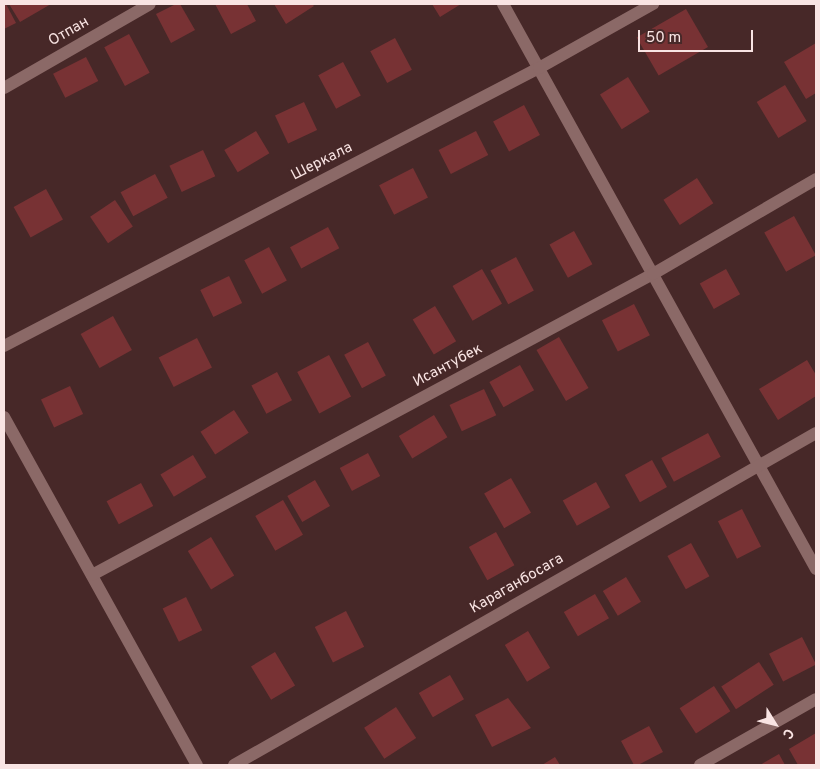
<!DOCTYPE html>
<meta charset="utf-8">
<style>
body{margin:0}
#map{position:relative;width:820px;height:769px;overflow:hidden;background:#472828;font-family:Overpass,sans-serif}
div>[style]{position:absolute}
.building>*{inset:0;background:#783234;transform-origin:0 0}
.minor>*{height:12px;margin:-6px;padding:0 6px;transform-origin:6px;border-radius:6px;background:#8b6967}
span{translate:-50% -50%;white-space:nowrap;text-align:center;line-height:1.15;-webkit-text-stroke:4px #472828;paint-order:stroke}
.street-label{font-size:15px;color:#f9e4e3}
.frame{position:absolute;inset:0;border:5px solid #f9e4e3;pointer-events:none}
.north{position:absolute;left:750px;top:699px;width:50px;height:50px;-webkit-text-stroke:4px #472828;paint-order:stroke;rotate:126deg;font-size:14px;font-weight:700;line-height:20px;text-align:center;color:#f9e4e3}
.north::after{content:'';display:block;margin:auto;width:18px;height:22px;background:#f9e4e3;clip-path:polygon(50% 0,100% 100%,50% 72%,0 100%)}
.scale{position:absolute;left:638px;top:30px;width:115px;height:22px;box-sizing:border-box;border:2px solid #f9e4e3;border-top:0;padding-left:6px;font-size:15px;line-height:18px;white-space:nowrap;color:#f9e4e3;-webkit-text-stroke:4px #472828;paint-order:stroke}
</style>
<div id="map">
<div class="building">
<i style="clip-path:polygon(4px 4px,6px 4px,16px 23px,4px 29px)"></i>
<i style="clip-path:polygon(9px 4px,51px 4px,20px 22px)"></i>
<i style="clip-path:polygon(176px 4px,180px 4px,195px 30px,171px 43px,156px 14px)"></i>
<i style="clip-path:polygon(215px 4px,247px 4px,256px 21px,231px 34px)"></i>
<i style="clip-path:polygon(274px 4px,312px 4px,314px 6px,286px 24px)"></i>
<i style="clip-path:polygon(432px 4px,461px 4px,440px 17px)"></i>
<i style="left:686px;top:9px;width:44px;height:57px;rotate:60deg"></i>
<i style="left:129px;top:34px;width:44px;height:28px;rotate:62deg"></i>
<i style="left:395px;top:38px;width:36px;height:28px;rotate:62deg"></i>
<i style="clip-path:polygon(816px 43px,816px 93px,806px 99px,784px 62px)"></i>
<i style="left:86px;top:57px;width:27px;height:37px;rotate:63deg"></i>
<i style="left:343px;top:62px;width:38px;height:28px;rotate:62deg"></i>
<i style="left:628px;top:77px;width:41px;height:33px;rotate:58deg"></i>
<i style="left:785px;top:85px;width:42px;height:33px;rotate:59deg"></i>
<i style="left:304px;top:102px;width:31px;height:32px;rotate:65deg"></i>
<i style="left:524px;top:105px;width:34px;height:35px;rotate:62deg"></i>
<i style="left:256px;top:131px;width:26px;height:37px;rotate:59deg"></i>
<i style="left:476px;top:131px;width:27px;height:42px;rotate:63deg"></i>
<i style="left:203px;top:150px;width:29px;height:37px;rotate:65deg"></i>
<i style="left:413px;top:168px;width:33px;height:38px;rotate:63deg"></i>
<i style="left:155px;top:174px;width:27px;height:39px;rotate:62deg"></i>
<i style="left:697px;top:178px;width:30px;height:40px;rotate:57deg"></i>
<i style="left:46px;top:189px;width:35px;height:37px;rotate:61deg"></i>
<i style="left:115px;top:200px;width:32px;height:30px;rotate:56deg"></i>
<i style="left:794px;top:216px;width:45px;height:34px;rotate:61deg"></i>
<i style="left:328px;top:227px;width:24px;height:43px;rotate:62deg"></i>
<i style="left:574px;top:231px;width:38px;height:28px;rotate:61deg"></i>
<i style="left:269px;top:247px;width:38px;height:28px;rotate:62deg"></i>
<i style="left:516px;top:257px;width:38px;height:29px;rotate:62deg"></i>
<i style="left:482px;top:269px;width:40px;height:34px;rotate:60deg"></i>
<i style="left:726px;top:269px;width:29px;height:30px;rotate:61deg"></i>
<i style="left:229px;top:276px;width:30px;height:32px;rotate:64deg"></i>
<i style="left:634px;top:304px;width:35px;height:36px;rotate:63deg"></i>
<i style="left:435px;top:306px;width:41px;height:26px;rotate:59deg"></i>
<i style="left:113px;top:316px;width:39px;height:37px;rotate:61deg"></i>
<i style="left:559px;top:337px;width:59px;height:26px;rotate:60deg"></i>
<i style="left:197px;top:338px;width:33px;height:43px;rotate:63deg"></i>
<i style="left:368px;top:342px;width:38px;height:27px;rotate:62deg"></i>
<i style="left:329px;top:355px;width:47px;height:36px;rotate:62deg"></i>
<i style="clip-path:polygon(807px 360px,816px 375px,816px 396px,778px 420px,759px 389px)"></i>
<i style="left:520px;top:365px;width:29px;height:35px;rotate:61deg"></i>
<i style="left:277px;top:372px;width:32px;height:29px;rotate:62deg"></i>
<i style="left:70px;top:386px;width:31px;height:32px;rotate:65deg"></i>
<i style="left:484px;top:389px;width:29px;height:38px;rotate:65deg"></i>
<i style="left:234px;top:410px;width:27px;height:40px;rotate:57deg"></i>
<i style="left:434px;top:415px;width:26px;height:41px;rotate:59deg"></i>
<i style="left:708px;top:433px;width:27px;height:53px;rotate:62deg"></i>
<i style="left:368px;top:453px;width:26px;height:32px;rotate:62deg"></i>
<i style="left:193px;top:455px;width:26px;height:38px;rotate:59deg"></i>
<i style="left:652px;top:460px;width:31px;height:31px;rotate:61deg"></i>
<i style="left:511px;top:478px;width:40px;height:31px;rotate:60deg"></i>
<i style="left:315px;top:480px;width:30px;height:32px;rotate:60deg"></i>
<i style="left:596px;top:482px;width:29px;height:38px;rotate:61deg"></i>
<i style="left:141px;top:483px;width:26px;height:39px;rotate:62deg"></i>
<i style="left:283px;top:500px;width:40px;height:32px;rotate:60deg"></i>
<i style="left:742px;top:509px;width:42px;height:27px;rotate:63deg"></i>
<i style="left:496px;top:532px;width:38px;height:31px;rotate:61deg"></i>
<i style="left:211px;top:537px;width:45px;height:27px;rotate:59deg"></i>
<i style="left:691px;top:543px;width:38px;height:27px;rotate:61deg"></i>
<i style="left:626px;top:577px;width:29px;height:27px;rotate:59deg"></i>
<i style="left:595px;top:594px;width:28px;height:36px;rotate:60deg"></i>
<i style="left:186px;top:597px;width:37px;height:26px;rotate:64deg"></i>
<i style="left:346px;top:611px;width:40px;height:35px;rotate:63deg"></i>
<i style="left:528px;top:631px;width:43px;height:27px;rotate:59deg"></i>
<i style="left:802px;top:637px;width:31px;height:37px;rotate:63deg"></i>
<i style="left:275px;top:652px;width:39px;height:28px;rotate:59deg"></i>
<i style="left:759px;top:662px;width:27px;height:45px;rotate:57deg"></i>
<i style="left:450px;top:675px;width:28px;height:36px;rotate:60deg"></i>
<i style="left:714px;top:686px;width:30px;height:41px;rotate:57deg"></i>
<i style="clip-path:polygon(508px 698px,531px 728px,492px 747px,475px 715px)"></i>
<i style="left:396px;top:707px;width:37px;height:38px;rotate:57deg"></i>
<i style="clip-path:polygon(649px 726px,663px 752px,638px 765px,634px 765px,621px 741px)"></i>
<i style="clip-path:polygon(816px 733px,816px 765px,798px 765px,789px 749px)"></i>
<i style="clip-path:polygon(779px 754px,785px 765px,760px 765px)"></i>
<i style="clip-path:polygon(555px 757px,560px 765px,542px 765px)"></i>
</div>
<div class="minor">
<i style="left:503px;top:4px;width:646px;rotate:61.01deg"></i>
<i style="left:4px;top:88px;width:168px;rotate:-29.9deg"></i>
<i style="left:4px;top:346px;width:603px;rotate:-27.46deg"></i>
<i style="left:539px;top:68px;width:131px;rotate:-29.3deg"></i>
<i style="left:4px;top:417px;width:398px;rotate:61deg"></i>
<i style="left:92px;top:575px;width:637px;rotate:-28.22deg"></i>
<i style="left:653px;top:274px;width:189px;rotate:-30.2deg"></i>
<i style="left:234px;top:765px;width:670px;rotate:-29.7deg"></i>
<i style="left:700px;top:765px;width:133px;rotate:-29.6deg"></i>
</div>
<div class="street-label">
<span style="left:69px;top:32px;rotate:-30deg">Отпан</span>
<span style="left:322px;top:162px;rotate:-27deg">Шеркала</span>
<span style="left:448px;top:366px;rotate:-28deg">Исантубек</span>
<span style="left:517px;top:584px;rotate:-30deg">Караганбосага</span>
</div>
<div class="frame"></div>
<div class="north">С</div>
<div class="scale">50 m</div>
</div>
